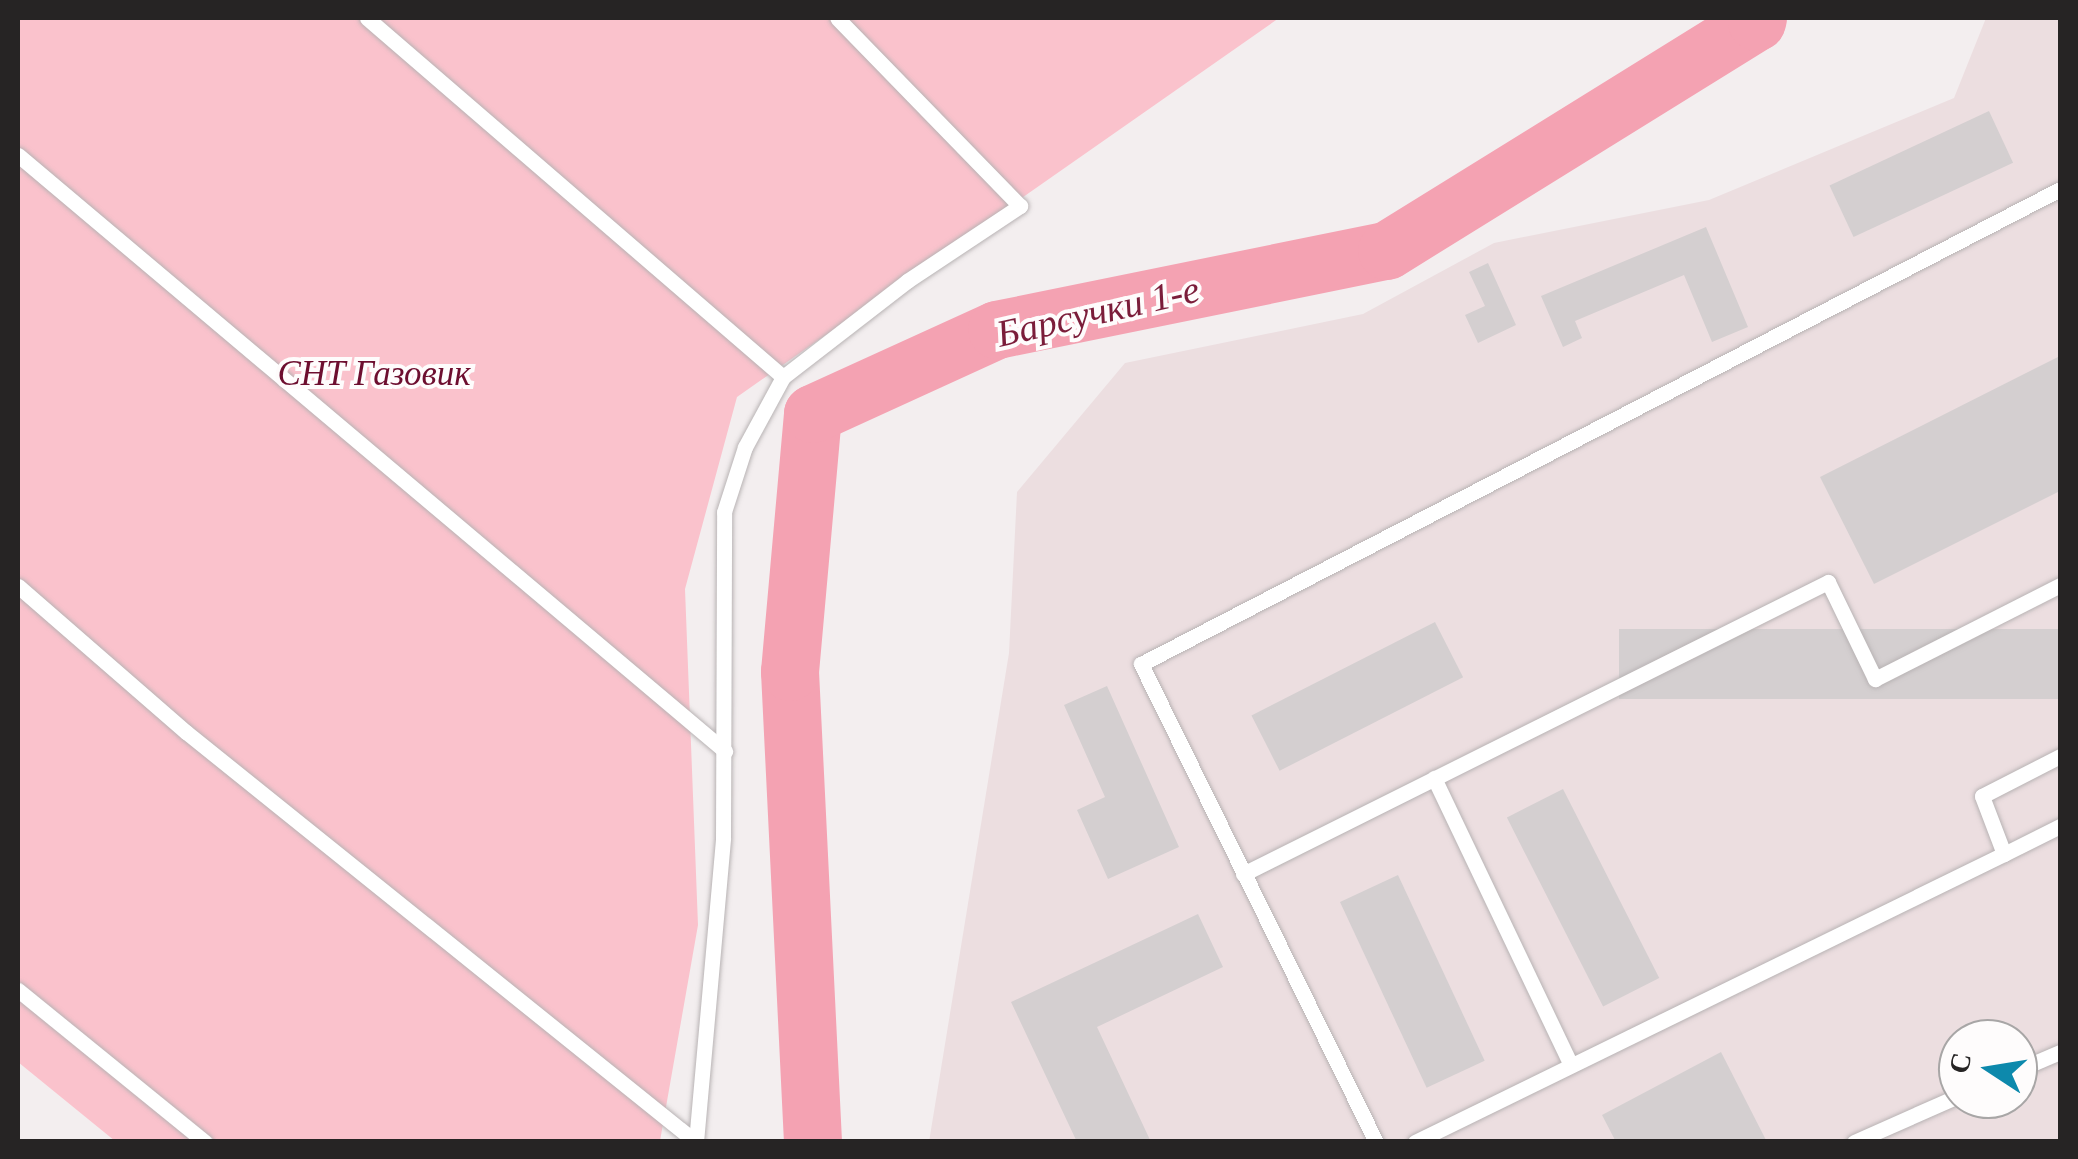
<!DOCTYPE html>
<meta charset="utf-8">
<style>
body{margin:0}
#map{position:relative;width:2078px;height:1159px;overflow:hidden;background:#f3eeef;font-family:"Times New Roman",serif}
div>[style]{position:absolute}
.built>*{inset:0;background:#ecdee0}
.green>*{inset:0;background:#fac2cc}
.river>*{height:58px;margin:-29px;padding:0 29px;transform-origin:29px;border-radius:29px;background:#f4a2b2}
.building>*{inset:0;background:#d4cfd0;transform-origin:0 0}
.roads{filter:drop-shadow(0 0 2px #b8b3b4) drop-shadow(0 0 2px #b8b3b4)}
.lane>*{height:15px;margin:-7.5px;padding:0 7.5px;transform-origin:7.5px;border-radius:7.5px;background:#fff}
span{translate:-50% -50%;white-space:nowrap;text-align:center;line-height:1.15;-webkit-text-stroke:8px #fefcfc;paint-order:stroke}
.park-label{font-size:35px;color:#6d0e2f;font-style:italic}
.water-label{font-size:38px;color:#7b1d3a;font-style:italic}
.frame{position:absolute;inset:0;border:20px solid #262424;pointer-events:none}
.north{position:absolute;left:1938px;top:1019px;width:100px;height:100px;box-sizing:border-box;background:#fefcfc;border:2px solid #a8a6a6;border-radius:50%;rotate:282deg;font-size:28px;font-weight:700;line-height:40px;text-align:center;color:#262424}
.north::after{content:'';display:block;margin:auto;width:35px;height:45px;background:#0d89ac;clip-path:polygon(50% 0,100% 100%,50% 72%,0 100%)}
</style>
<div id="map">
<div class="built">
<i style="clip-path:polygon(evenodd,1986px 18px,2060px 18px,2060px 1141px,929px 1142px,1009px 653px,1017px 492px,1125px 363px,1363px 314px,1494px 243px,1709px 200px,1954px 98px,1986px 18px,1958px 1039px,2018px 1039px,2018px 1099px,1958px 1099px,1958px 1039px)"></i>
</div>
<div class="green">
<i style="clip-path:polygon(18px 18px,1279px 18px,737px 397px,685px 589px,698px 925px,660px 1141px,115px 1141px,18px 1062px)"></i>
</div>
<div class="river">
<i style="left:813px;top:1142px;width:471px;rotate:-92.8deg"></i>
<i style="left:790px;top:672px;width:259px;rotate:-84.9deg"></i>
<i style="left:813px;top:414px;width:202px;rotate:-24.5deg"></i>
<i style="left:997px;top:330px;width:398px;rotate:-11.5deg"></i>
<i style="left:1387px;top:251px;width:435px;rotate:-31.8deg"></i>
<i style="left:1757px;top:22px;width:4px;rotate:-76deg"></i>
</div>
<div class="building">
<i style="left:1989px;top:111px;width:57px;height:176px;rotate:65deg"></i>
<i style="clip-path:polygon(1706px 227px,1748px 327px,1712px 342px,1684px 275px,1575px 321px,1582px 338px,1563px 347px,1541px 296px)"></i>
<i style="clip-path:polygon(1488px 263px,1516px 325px,1478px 343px,1465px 315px,1485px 306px,1469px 272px)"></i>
<i style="clip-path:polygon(2060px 356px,2060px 491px,1874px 584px,1820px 477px)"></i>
<i style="left:1435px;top:622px;width:62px;height:206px;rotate:63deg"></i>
<i style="left:2060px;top:629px;width:70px;height:441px;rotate:90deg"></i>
<i style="clip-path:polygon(1107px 686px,1179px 847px,1108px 879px,1077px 810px,1105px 797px,1064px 705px)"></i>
<i style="left:1563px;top:789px;width:212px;height:63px;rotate:63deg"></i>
<i style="left:1398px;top:875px;width:205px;height:64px;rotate:65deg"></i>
<i style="clip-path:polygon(1198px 914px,1223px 967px,1097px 1027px,1151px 1142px,1077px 1142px,1011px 1002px)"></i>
<i style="clip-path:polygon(1721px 1052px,1767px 1142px,1616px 1142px,1602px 1115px)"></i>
</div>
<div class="roads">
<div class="lane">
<i style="left:367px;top:18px;width:549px;rotate:40.79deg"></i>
<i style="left:18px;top:155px;width:925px;rotate:40.13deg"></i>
<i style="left:18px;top:586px;width:223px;rotate:41deg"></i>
<i style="left:186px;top:732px;width:654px;rotate:38.8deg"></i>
<i style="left:1434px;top:778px;width:318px;rotate:64.5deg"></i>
<i style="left:2004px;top:854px;width:63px;rotate:-26.6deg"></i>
<i style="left:1243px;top:874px;width:654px;rotate:-26.53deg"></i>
<i style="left:1828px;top:582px;width:108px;rotate:64.1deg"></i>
<i style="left:1875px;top:679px;width:208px;rotate:-26.9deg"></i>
<i style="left:18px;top:990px;width:241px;rotate:39.1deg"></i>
<i style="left:2018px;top:1070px;width:46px;rotate:-23.2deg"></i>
<i style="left:696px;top:1142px;width:305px;rotate:-84.9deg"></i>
<i style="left:723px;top:838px;width:326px;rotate:-89.8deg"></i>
<i style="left:724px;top:512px;width:68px;rotate:-72.1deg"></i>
<i style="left:745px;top:447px;width:80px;rotate:-61.5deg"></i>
<i style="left:783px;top:377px;width:157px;rotate:-37.7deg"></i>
<i style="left:907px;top:281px;width:136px;rotate:-33.6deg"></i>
<i style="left:1020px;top:206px;width:262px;rotate:-134.2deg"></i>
<i style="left:1376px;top:1142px;width:533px;rotate:-116.18deg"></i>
<i style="left:1141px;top:664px;width:1034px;rotate:-27.33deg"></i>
<i style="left:1415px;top:1142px;width:656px;rotate:-26.06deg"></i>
<i style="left:2004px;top:854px;width:62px;rotate:-110.8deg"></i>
<i style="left:1982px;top:796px;width:88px;rotate:-27.1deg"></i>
<i style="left:1854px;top:1142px;width:114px;rotate:-23.9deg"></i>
</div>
</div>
<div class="park-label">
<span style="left:374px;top:374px">СНТ Газовик</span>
</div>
<div class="water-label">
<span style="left:1098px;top:312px;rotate:-13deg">Барсучки 1-е</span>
</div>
<div class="frame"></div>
<div class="north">С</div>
</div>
